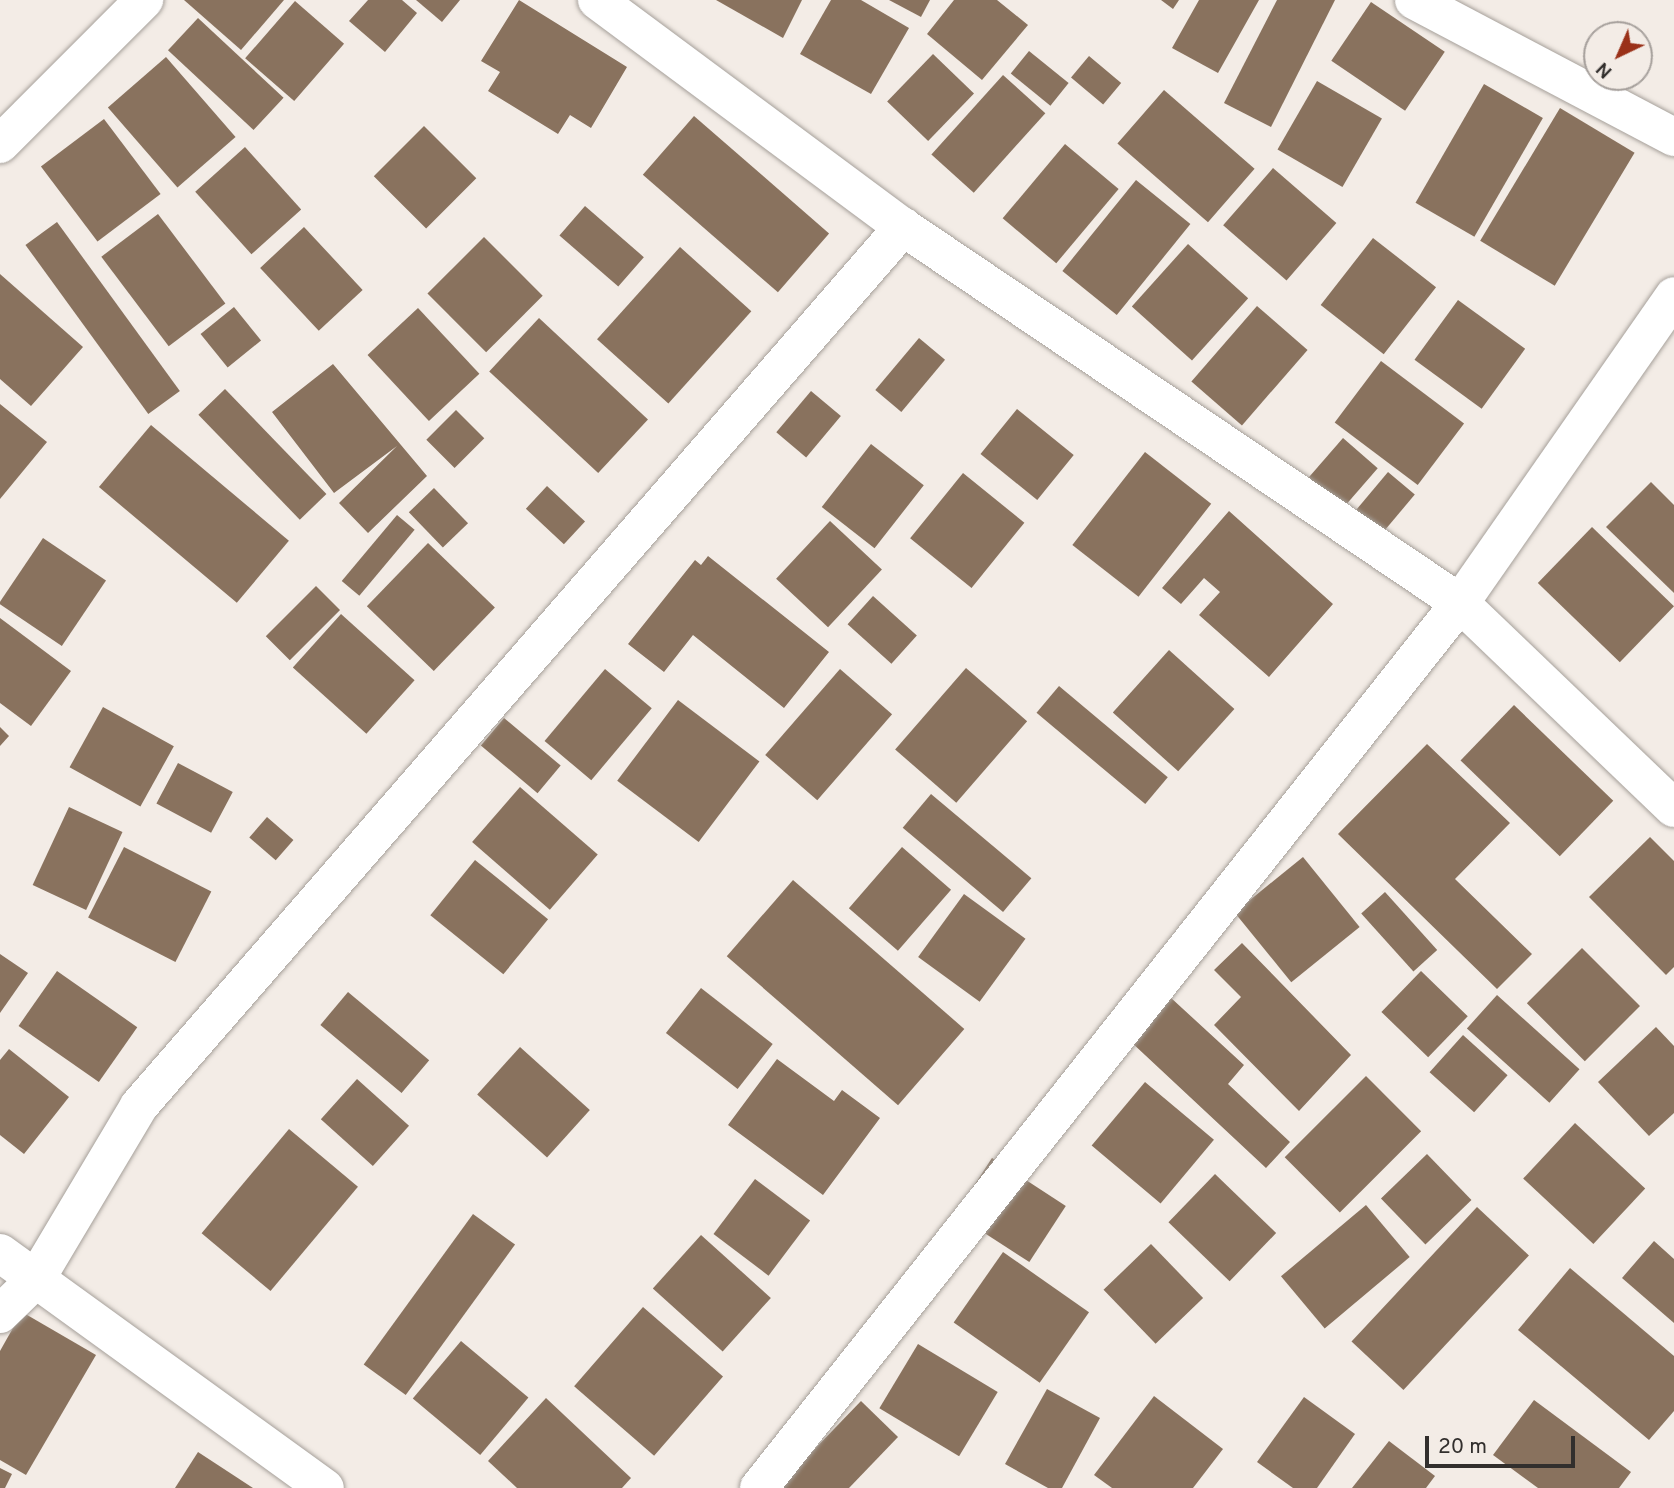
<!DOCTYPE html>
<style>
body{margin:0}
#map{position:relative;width:1674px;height:1488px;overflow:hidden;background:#f3ece6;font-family:Overpass,sans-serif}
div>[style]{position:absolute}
.building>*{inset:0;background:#89725e;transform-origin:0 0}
.roads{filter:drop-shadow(0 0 2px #a6a09a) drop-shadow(0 0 2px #a6a09a)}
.minor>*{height:38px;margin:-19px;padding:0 19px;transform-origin:19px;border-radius:19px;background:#fff}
.tertiary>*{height:38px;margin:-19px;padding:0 19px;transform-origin:19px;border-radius:19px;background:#fff}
span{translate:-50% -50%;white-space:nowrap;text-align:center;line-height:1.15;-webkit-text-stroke:7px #f3ece6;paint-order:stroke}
.north{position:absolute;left:1583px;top:21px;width:70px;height:70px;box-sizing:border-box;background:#f3ece6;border:2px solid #a6a09c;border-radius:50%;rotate:224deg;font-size:19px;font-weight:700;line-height:28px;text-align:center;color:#322f2d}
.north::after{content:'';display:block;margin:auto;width:24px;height:32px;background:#9a3119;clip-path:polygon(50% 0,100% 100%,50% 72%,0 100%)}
.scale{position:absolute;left:1425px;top:1436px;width:150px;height:32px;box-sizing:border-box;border:4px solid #322f2d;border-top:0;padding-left:9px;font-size:21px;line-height:24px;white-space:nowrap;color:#322f2d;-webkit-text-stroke:5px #f3ece6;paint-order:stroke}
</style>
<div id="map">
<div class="building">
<i style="clip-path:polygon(184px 0,284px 0,241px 50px)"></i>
<i style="clip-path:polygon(368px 0,402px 0,417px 13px,385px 52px,349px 21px)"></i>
<i style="clip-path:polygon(416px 0,460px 0,442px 22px)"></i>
<i style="clip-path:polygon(519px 0,627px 67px,591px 128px,570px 115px,558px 134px,488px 91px,500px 72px,481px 61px)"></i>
<i style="clip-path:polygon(716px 0,802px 0,783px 38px)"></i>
<i style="clip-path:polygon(831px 0,861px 0,909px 28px,871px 94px,800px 54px)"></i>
<i style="clip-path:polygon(889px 0,930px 0,921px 17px)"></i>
<i style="clip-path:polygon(954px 0,997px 0,1028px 25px,982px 80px,927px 34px)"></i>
<i style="clip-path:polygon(1161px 0,1179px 0,1173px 9px)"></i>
<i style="clip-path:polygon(1199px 0,1259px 0,1218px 73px,1172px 48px)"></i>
<i style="clip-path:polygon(1277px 0,1335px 0,1271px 127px,1224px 103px)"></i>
<i style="left:295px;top:1px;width:65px;height:76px;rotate:41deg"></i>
<i style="left:1371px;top:2px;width:89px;height:71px;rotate:34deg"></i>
<i style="left:198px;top:18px;width:117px;height:44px;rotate:43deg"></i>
<i style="left:1029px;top:51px;width:51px;height:29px;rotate:39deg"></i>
<i style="left:933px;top:54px;width:57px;height:66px;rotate:44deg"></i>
<i style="left:1089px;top:56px;width:42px;height:28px;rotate:40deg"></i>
<i style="left:166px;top:57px;width:106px;height:77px;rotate:49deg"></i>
<i style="left:1003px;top:75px;width:57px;height:107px;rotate:42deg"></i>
<i style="left:1317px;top:81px;width:75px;height:79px;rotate:30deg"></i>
<i style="left:1484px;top:84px;width:68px;height:137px;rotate:30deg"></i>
<i style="left:1164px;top:90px;width:120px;height:71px;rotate:41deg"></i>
<i style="left:1560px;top:108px;width:87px;height:155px;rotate:31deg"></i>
<i style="left:694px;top:116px;width:179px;height:78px;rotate:41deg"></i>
<i style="left:104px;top:119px;width:94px;height:79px;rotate:53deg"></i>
<i style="left:424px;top:126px;width:74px;height:71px;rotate:45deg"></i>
<i style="left:1065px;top:144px;width:70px;height:97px;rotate:40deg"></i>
<i style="left:245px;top:147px;width:84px;height:67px;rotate:48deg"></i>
<i style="left:1273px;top:168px;width:84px;height:76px;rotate:41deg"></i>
<i style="left:1136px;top:180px;width:70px;height:117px;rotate:39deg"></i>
<i style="left:585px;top:206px;width:78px;height:39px;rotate:41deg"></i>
<i style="left:158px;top:214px;width:112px;height:71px;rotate:53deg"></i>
<i style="left:57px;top:222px;width:209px;height:39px;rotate:54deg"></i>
<i style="left:304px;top:227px;width:86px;height:60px;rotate:47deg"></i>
<i style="left:484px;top:237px;width:83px;height:80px;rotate:45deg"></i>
<i style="left:1373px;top:238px;width:80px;height:85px;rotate:38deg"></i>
<i style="left:1188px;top:244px;width:81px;height:84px;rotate:42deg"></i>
<i style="left:680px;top:247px;width:96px;height:124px;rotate:42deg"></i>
<i style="clip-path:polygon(0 274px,83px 347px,31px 406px,0 379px)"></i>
<i style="left:1458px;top:300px;width:83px;height:74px;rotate:36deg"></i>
<i style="left:1257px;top:306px;width:67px;height:100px;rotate:41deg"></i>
<i style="left:234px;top:307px;width:43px;height:43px;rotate:51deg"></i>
<i style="left:418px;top:308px;width:90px;height:69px;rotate:47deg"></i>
<i style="left:539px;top:318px;width:149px;height:73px;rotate:43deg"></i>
<i style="left:919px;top:338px;width:34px;height:68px;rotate:40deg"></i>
<i style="left:1381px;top:361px;width:104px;height:77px;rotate:37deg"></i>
<i style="clip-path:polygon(333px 364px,427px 476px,368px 533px,339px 503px,397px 446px,334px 493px,272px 412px)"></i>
<i style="left:225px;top:389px;width:146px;height:37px;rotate:46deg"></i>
<i style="left:811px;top:391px;width:39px;height:54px;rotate:40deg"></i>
<i style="clip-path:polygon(0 404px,47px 442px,0 499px)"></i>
<i style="left:1017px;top:409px;width:73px;height:58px;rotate:39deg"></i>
<i style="left:456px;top:410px;width:40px;height:42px;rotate:45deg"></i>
<i style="left:151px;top:425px;width:180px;height:81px;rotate:40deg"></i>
<i style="left:1343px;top:438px;width:46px;height:53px;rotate:41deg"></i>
<i style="left:871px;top:444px;width:67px;height:80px;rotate:38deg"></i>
<i style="left:1145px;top:452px;width:84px;height:118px;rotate:38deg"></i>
<i style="left:1388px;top:472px;width:35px;height:51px;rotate:40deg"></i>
<i style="left:963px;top:473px;width:79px;height:84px;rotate:39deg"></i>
<i style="clip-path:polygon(1651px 482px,1674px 505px,1674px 593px,1606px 527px)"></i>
<i style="left:547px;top:486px;width:52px;height:31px;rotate:43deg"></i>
<i style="left:434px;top:488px;width:49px;height:35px;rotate:46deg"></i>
<i style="clip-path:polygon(1229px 511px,1333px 604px,1269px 677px,1199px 615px,1220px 592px,1204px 578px,1181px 604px,1162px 588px)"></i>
<i style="left:397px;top:515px;width:23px;height:86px;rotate:40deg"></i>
<i style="left:830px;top:521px;width:71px;height:79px;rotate:43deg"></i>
<i style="left:1592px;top:527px;width:114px;height:78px;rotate:44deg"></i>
<i style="left:43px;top:538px;width:76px;height:79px;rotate:34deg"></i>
<i style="left:428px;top:543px;width:93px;height:88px;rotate:44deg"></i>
<i style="clip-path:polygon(708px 556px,829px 652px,784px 708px,693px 635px,664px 672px,628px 644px,695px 560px,701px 565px)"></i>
<i style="left:316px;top:586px;width:34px;height:71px;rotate:45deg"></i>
<i style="left:873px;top:596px;width:59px;height:38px;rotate:42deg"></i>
<i style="left:341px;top:614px;width:99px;height:72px;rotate:42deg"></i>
<i style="clip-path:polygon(0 618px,71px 671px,31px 726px,0 703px)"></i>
<i style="left:1169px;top:650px;width:88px;height:84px;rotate:42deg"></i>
<i style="left:966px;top:668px;width:81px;height:108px;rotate:41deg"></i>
<i style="left:605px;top:669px;width:61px;height:94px;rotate:40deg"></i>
<i style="left:840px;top:669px;width:69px;height:114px;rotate:41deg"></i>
<i style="left:1059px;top:686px;width:142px;height:35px;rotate:40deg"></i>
<i style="left:678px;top:700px;width:102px;height:101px;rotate:37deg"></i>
<i style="left:1514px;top:705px;width:138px;height:77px;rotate:44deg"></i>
<i style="left:103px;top:707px;width:81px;height:69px;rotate:29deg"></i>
<i style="left:504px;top:718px;width:74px;height:36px;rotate:40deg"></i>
<i style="clip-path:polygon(0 727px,9px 736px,0 746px)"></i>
<i style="clip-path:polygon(1427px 744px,1510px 823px,1455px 879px,1532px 954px,1497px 989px,1338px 834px)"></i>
<i style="left:178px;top:763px;width:62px;height:46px;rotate:28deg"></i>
<i style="left:520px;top:787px;width:103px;height:73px;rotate:41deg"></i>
<i style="left:931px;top:794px;width:131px;height:44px;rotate:40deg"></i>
<i style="left:69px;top:807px;width:59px;height:86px;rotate:25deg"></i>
<i style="left:267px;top:817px;width:35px;height:27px;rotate:41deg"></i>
<i style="clip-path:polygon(1650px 837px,1674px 861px,1674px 967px,1666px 975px,1589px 897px)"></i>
<i style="left:124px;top:847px;width:98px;height:79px;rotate:27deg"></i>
<i style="left:902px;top:847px;width:65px;height:81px;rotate:41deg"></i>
<i style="left:1303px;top:857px;width:90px;height:88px;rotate:51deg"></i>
<i style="left:475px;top:860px;width:94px;height:71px;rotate:39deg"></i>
<i style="left:793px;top:880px;width:227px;height:101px;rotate:41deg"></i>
<i style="left:1385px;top:892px;width:78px;height:32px;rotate:48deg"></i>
<i style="left:964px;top:894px;width:76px;height:78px;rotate:36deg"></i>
<i style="clip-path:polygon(1242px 943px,1351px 1055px,1299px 1111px,1214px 1025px,1241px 997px,1214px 970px)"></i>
<i style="left:1582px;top:948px;width:82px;height:78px;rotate:45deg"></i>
<i style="clip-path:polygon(0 954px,28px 973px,0 1013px)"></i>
<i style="left:57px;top:971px;width:98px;height:67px;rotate:35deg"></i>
<i style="left:1421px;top:971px;width:65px;height:57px;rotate:44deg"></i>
<i style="left:701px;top:988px;width:91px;height:57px;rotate:38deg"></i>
<i style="left:348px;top:992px;width:106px;height:43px;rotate:40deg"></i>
<i style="left:1497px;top:995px;width:111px;height:45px;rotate:42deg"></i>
<i style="clip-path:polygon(1170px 997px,1244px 1065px,1228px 1084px,1290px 1142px,1266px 1168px,1130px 1041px)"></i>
<i style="clip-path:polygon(1656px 1027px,1674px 1046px,1674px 1113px,1649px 1136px,1598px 1082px)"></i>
<i style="left:1463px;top:1035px;width:60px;height:50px;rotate:42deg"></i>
<i style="left:520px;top:1047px;width:94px;height:64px;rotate:42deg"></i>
<i style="clip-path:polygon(9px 1049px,69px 1097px,24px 1154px,0 1135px,0 1060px)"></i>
<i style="clip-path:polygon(777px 1059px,834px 1101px,842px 1090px,880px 1118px,823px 1195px,728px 1125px)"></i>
<i style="left:1366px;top:1076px;width:78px;height:115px;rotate:45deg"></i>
<i style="left:357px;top:1079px;width:70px;height:54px;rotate:42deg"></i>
<i style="left:1145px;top:1082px;width:90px;height:83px;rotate:40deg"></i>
<i style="left:1575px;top:1123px;width:96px;height:76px;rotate:43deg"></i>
<i style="left:289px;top:1129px;width:90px;height:136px;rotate:40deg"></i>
<i style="left:1427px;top:1154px;width:64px;height:64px;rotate:46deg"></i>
<i style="left:992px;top:1158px;width:88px;height:67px;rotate:33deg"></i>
<i style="left:1215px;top:1174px;width:85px;height:67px;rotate:44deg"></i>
<i style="left:755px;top:1179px;width:69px;height:69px;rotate:37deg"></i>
<i style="left:1366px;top:1205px;width:68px;height:111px;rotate:50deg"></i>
<i style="left:1477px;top:1207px;width:71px;height:184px;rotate:43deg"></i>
<i style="left:473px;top:1214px;width:52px;height:186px;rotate:36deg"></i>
<i style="left:701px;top:1235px;width:94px;height:72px;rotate:42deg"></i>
<i style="clip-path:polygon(1654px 1241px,1674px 1259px,1674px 1323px,1622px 1278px)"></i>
<i style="left:1151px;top:1244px;width:75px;height:66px;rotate:46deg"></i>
<i style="left:1003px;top:1252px;width:105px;height:86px;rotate:35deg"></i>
<i style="clip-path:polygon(1570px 1268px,1674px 1356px,1674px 1411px,1649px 1440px,1518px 1330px)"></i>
<i style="left:643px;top:1307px;width:106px;height:105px;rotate:41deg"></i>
<i style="clip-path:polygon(22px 1312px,96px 1355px,26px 1475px,0 1460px,0 1351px)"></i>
<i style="left:461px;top:1341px;width:88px;height:75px;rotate:40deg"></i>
<i style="left:918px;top:1344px;width:93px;height:75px;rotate:31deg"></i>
<i style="clip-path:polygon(1047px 1389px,1100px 1418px,1062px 1488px,1048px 1488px,1005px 1464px)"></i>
<i style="clip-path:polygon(1154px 1396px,1223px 1449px,1193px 1488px,1112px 1488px,1094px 1475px)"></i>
<i style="clip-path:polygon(1304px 1397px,1355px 1434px,1317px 1488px,1293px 1488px,1257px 1462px)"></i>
<i style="clip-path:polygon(546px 1398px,631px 1478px,622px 1488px,517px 1488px,488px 1461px)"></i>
<i style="clip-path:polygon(1534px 1400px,1631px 1472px,1619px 1488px,1538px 1488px,1493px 1455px)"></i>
<i style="clip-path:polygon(861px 1401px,898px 1437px,849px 1488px,777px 1488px)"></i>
<i style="clip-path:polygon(1389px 1441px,1435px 1476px,1426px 1488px,1352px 1488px)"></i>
<i style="clip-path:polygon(198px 1452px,253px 1488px,175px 1488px)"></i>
<i style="clip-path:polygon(0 1468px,12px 1474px,5px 1488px,0 1488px)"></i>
</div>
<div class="roads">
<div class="minor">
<i style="left:597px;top:0;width:381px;rotate:36.6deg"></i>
<i style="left:903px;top:227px;width:672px;rotate:34.02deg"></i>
<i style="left:1460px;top:603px;width:296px;rotate:43.8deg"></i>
<i style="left:1414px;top:0;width:294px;rotate:27.8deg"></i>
<i style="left:0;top:144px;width:204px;rotate:-45deg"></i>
<i style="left:0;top:1314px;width:50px;rotate:-44.2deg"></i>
<i style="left:36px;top:1279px;width:201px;rotate:-59.2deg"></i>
<i style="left:139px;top:1106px;width:1165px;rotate:-49deg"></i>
</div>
<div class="tertiary">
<i style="left:0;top:1253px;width:401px;rotate:35.9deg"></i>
<i style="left:759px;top:1488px;width:1129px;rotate:-51.62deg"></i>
<i style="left:1460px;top:603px;width:374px;rotate:-55.1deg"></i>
</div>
</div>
<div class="north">N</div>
<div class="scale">20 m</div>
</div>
